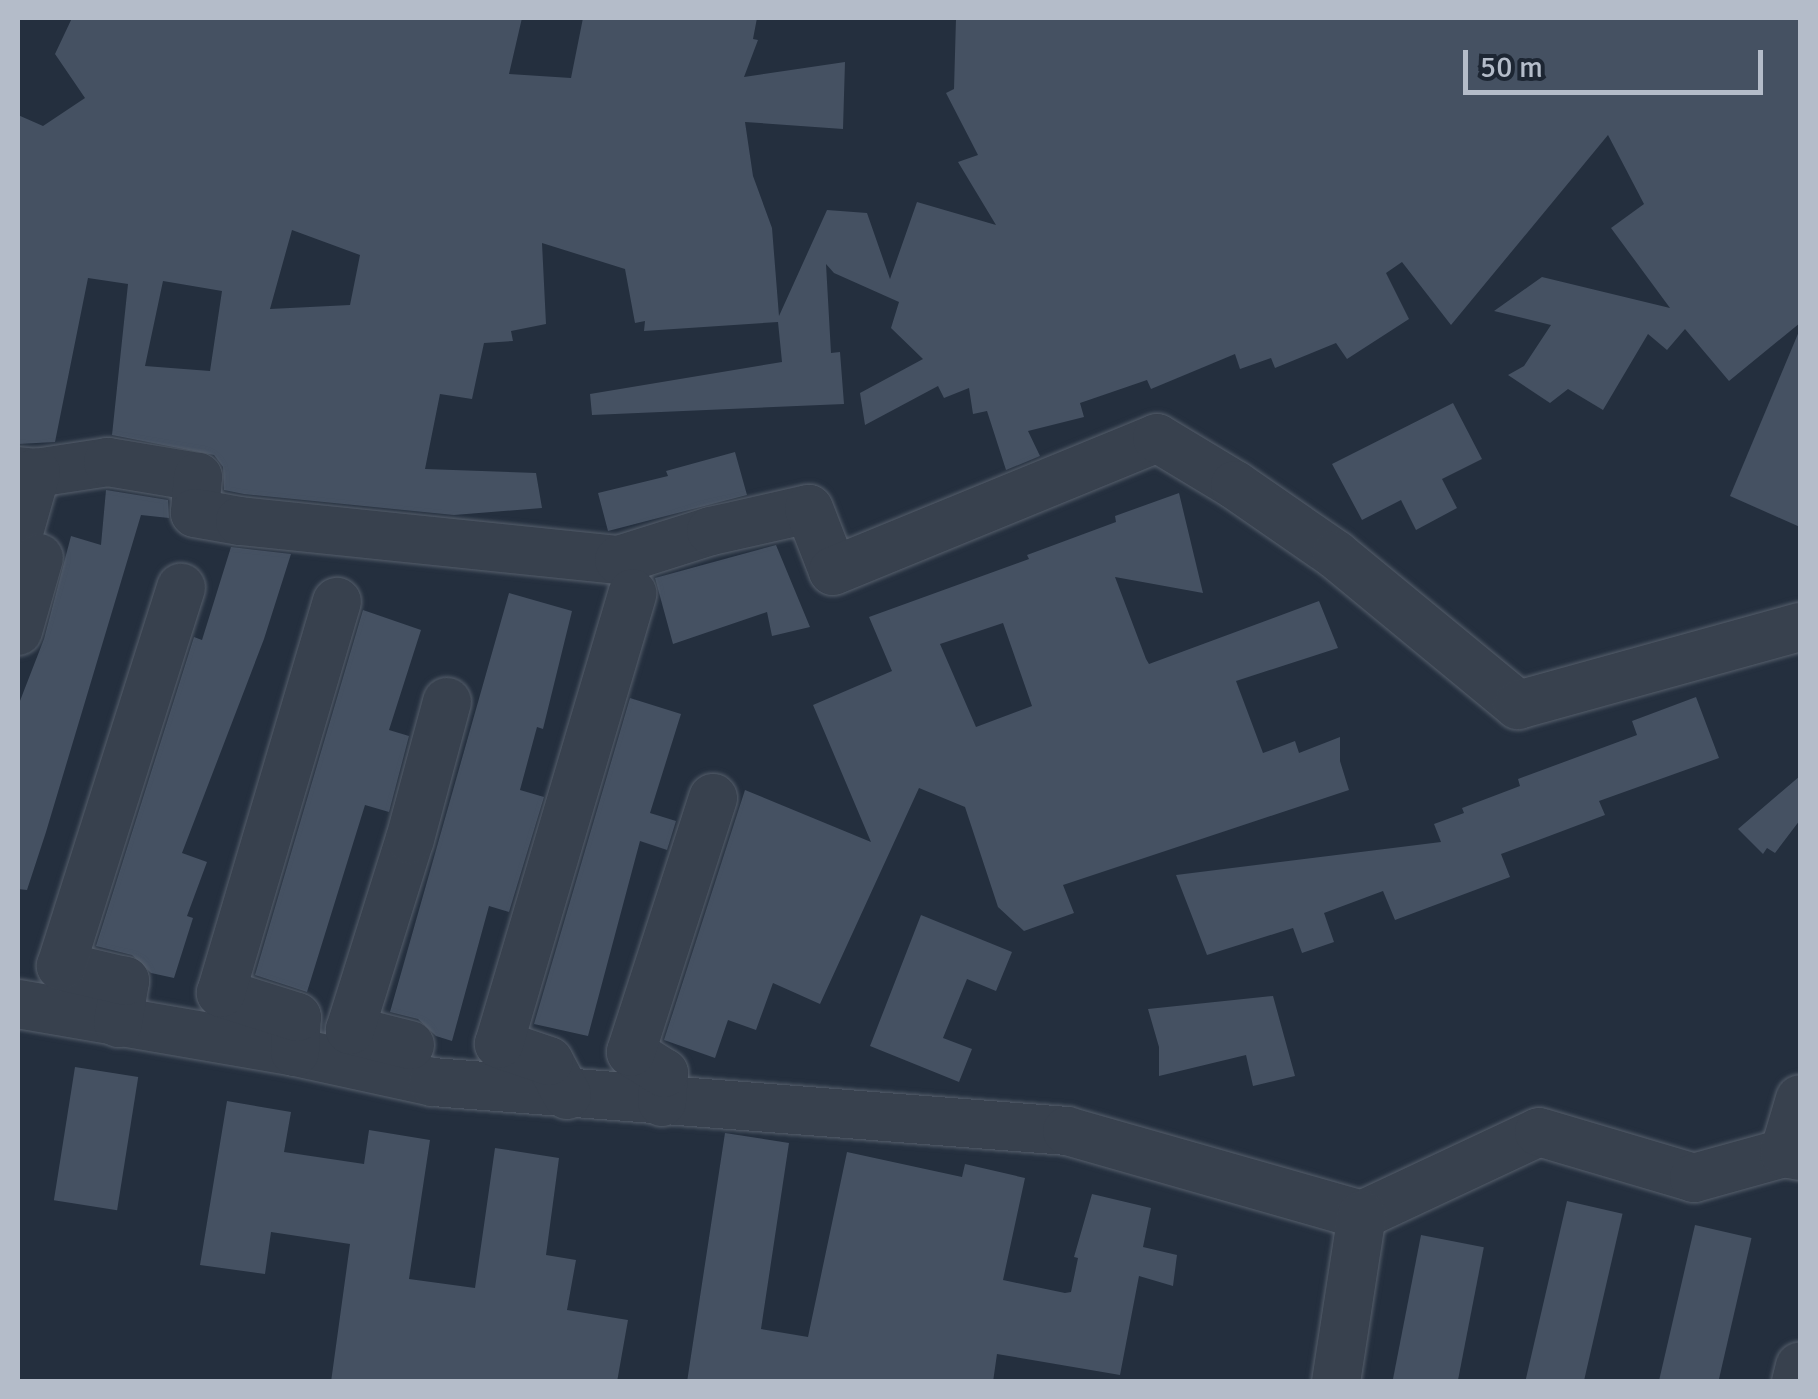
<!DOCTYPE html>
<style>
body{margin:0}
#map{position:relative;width:1818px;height:1399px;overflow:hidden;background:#242f3e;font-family:Signika,sans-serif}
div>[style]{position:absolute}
.building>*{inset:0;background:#455162;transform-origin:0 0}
.roads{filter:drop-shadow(0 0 2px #565f6c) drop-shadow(0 0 2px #565f6c)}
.minor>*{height:48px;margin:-24px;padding:0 24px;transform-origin:24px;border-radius:24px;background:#38414e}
span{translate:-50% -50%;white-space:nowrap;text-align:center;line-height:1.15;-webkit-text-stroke:8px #1d2633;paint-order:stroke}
.frame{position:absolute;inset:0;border:20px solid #b4bcc9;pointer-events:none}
.scale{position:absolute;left:1463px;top:50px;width:300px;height:45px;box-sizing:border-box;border:5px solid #b4bcc9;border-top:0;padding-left:12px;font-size:30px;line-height:35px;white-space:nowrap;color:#b4bcc9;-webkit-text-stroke:8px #1d2633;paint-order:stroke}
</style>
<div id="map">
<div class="building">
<i style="clip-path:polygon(evenodd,72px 18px,522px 18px,509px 74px,571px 78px,583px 18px,757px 18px,753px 39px,758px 40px,744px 77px,845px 62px,843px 129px,745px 122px,753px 176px,772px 228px,779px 316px,827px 210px,867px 213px,890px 279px,917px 202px,996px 225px,958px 162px,978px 155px,946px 93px,954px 89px,956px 18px,1800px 18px,1800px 323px,1729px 381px,1685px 329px,1667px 350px,1648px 334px,1603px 410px,1568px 389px,1550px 403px,1508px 375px,1524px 366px,1551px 325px,1494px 311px,1542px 277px,1670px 308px,1611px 228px,1644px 204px,1608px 135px,1451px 325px,1402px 262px,1386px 273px,1409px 319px,1347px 359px,1336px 343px,1275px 368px,1271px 358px,1240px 369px,1235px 354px,1151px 389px,1147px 380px,1080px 403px,1084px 417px,1028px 431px,1040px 456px,1006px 470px,987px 411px,973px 414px,969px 388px,944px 398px,938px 386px,865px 425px,860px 393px,923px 359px,891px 328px,899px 302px,834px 273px,826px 264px,831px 353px,840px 352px,844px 404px,592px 415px,590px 394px,782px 362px,778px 322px,644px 331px,645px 321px,635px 323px,625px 269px,542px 243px,546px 324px,511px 331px,513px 341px,484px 343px,472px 399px,440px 394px,425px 469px,536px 473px,542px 508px,454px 515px,244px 494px,224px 490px,223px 467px,214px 455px,112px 435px,128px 284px,88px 278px,55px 442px,18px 444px,18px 115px,43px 126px,85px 98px,55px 54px,72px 18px,292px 230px,360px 255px,350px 305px,270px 309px,292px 230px,72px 18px,163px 281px,222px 291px,210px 371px,145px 366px,163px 281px)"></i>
<i style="clip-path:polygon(1800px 329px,1800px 527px,1730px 496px)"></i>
<i style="clip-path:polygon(1453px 403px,1482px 459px,1442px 479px,1457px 508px,1416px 530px,1401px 500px,1362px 520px,1332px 464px)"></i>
<i style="clip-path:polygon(735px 452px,747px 495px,608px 531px,598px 493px,668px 476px,666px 471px)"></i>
<i style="clip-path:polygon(106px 490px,168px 500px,169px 518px,141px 515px,46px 832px,27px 890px,18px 889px,18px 706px,44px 639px,71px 536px,101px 545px)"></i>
<i style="clip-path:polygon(evenodd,1179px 493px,1203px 593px,1115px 577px,1146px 659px,1149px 664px,1319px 601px,1338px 648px,1236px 681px,1263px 753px,1295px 741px,1299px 753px,1340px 737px,1340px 761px,1349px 790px,1063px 885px,1074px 913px,1024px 931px,998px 907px,965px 807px,919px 788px,820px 1004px,773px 983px,756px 1030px,728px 1020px,715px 1058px,664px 1040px,745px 790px,871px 842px,813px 705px,892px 671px,869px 617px,1029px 559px,1027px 555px,1116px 522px,1115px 516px,1179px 493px,1003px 623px,1032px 706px,976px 727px,940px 644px,1003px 623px)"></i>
<i style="clip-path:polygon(776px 545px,810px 627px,772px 636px,767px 612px,673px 644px,655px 578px)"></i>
<i style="clip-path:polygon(231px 547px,291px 554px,264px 639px,182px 853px,207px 862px,187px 916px,193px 918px,174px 978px,151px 973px,132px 955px,96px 946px,194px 637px,202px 640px)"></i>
<i style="clip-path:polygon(509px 593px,572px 611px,543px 729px,537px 727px,520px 790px,544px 797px,509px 912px,489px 906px,452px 1041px,436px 1036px,418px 1019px,390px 1012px)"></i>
<i style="clip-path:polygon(363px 610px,421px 630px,389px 730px,409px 736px,389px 812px,365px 805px,307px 992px,255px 975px)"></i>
<i style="clip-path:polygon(1696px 697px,1719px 758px,1599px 801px,1605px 815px,1501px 854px,1510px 877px,1395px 920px,1383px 891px,1324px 913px,1334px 942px,1302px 953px,1293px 928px,1207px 955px,1176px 875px,1441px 842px,1434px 824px,1464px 813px,1462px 808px,1520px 786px,1518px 779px,1637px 735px,1632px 721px)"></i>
<i style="clip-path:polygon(630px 698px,681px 714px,650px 813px,676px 821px,667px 850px,640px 841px,588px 1036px,534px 1024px)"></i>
<i style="clip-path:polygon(1800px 776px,1800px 820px,1775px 853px,1767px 848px,1763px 854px,1738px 829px)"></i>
<i style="clip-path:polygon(921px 915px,1012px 952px,996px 991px,967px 979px,943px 1038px,972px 1049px,959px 1082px,870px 1046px)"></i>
<i style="clip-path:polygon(1273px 996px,1295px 1076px,1253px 1086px,1246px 1055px,1159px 1076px,1159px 1047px,1148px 1009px)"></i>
<i style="left:75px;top:1067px;width:64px;height:135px;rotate:9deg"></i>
<i style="clip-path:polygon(227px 1101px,291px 1112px,284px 1152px,364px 1164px,369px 1130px,430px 1140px,409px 1279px,475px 1288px,495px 1148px,559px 1158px,546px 1255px,576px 1260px,567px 1310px,628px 1320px,617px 1382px,331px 1382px,350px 1244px,271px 1232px,265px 1274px,200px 1265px)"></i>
<i style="clip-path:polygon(725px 1133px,789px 1143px,761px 1329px,808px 1337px,847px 1152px,962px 1177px,965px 1164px,1025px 1178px,1003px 1280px,1065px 1293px,1071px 1292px,1078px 1258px,1074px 1257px,1092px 1194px,1151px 1208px,1143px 1247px,1177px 1255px,1173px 1286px,1139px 1276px,1120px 1375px,997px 1354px,993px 1382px,687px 1382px)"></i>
<i style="left:1567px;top:1201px;width:57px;height:186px;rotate:13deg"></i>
<i style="left:1695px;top:1225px;width:58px;height:161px;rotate:13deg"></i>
<i style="left:1421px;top:1235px;width:64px;height:149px;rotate:11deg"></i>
</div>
<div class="roads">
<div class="minor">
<i style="left:18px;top:471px;width:18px;rotate:6deg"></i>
<i style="left:36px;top:473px;width:73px;rotate:-8.7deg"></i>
<i style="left:108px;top:462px;width:91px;rotate:9.5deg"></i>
<i style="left:198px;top:477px;width:36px;rotate:95deg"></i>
<i style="left:195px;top:513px;width:46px;rotate:10.1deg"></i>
<i style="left:240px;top:521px;width:381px;rotate:5.9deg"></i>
<i style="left:619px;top:560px;width:96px;rotate:-17.5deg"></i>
<i style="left:711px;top:531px;width:100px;rotate:-12.7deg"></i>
<i style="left:809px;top:509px;width:66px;rotate:68.8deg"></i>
<i style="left:833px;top:571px;width:350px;rotate:-22.3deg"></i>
<i style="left:1157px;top:438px;width:91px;rotate:31.1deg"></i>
<i style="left:1235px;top:485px;width:123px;rotate:34.7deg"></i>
<i style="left:1336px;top:555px;width:236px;rotate:39.5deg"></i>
<i style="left:1518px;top:705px;width:293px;rotate:-15.5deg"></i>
<i style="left:18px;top:536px;width:66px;rotate:-74.1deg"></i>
<i style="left:18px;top:631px;width:76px;rotate:-74deg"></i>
<i style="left:18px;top:1004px;width:281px;rotate:9.8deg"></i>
<i style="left:295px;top:1052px;width:141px;rotate:12.3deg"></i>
<i style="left:433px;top:1082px;width:636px;rotate:4.42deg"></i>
<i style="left:1067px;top:1131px;width:307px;rotate:15.9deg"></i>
<i style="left:1362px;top:1215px;width:195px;rotate:-25.1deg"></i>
<i style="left:1539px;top:1132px;width:162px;rotate:16.5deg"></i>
<i style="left:1694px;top:1178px;width:93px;rotate:-15.5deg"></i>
<i style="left:1784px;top:1153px;width:16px;rotate:11deg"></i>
<i style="left:118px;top:1023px;width:43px;rotate:-80.5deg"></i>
<i style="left:125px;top:981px;width:66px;rotate:-166.8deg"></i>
<i style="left:61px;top:966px;width:397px;rotate:-72.4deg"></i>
<i style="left:410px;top:1045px;width:62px;rotate:-166deg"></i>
<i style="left:350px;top:1030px;width:200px;rotate:-72.6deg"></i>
<i style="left:410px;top:839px;width:142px;rotate:-74.9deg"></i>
<i style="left:295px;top:1052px;width:35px;rotate:-87deg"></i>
<i style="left:297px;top:1017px;width:80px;rotate:-162.5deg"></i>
<i style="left:221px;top:993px;width:408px;rotate:-73.5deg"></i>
<i style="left:567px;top:1095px;width:38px;rotate:-118deg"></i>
<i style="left:549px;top:1061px;width:53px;rotate:-161.2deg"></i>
<i style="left:499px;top:1044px;width:470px;rotate:-73.5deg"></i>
<i style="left:662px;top:1102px;width:29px;rotate:-86deg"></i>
<i style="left:664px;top:1073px;width:39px;rotate:-148deg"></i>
<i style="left:631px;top:1052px;width:267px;rotate:-72.1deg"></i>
<i style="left:1784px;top:1153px;width:56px;rotate:-73.5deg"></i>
<i style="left:1336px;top:1382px;width:169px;rotate:-81.2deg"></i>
<i style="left:1796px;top:1382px;width:16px;rotate:-76deg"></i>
</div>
</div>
<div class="frame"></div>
<div class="scale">50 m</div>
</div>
